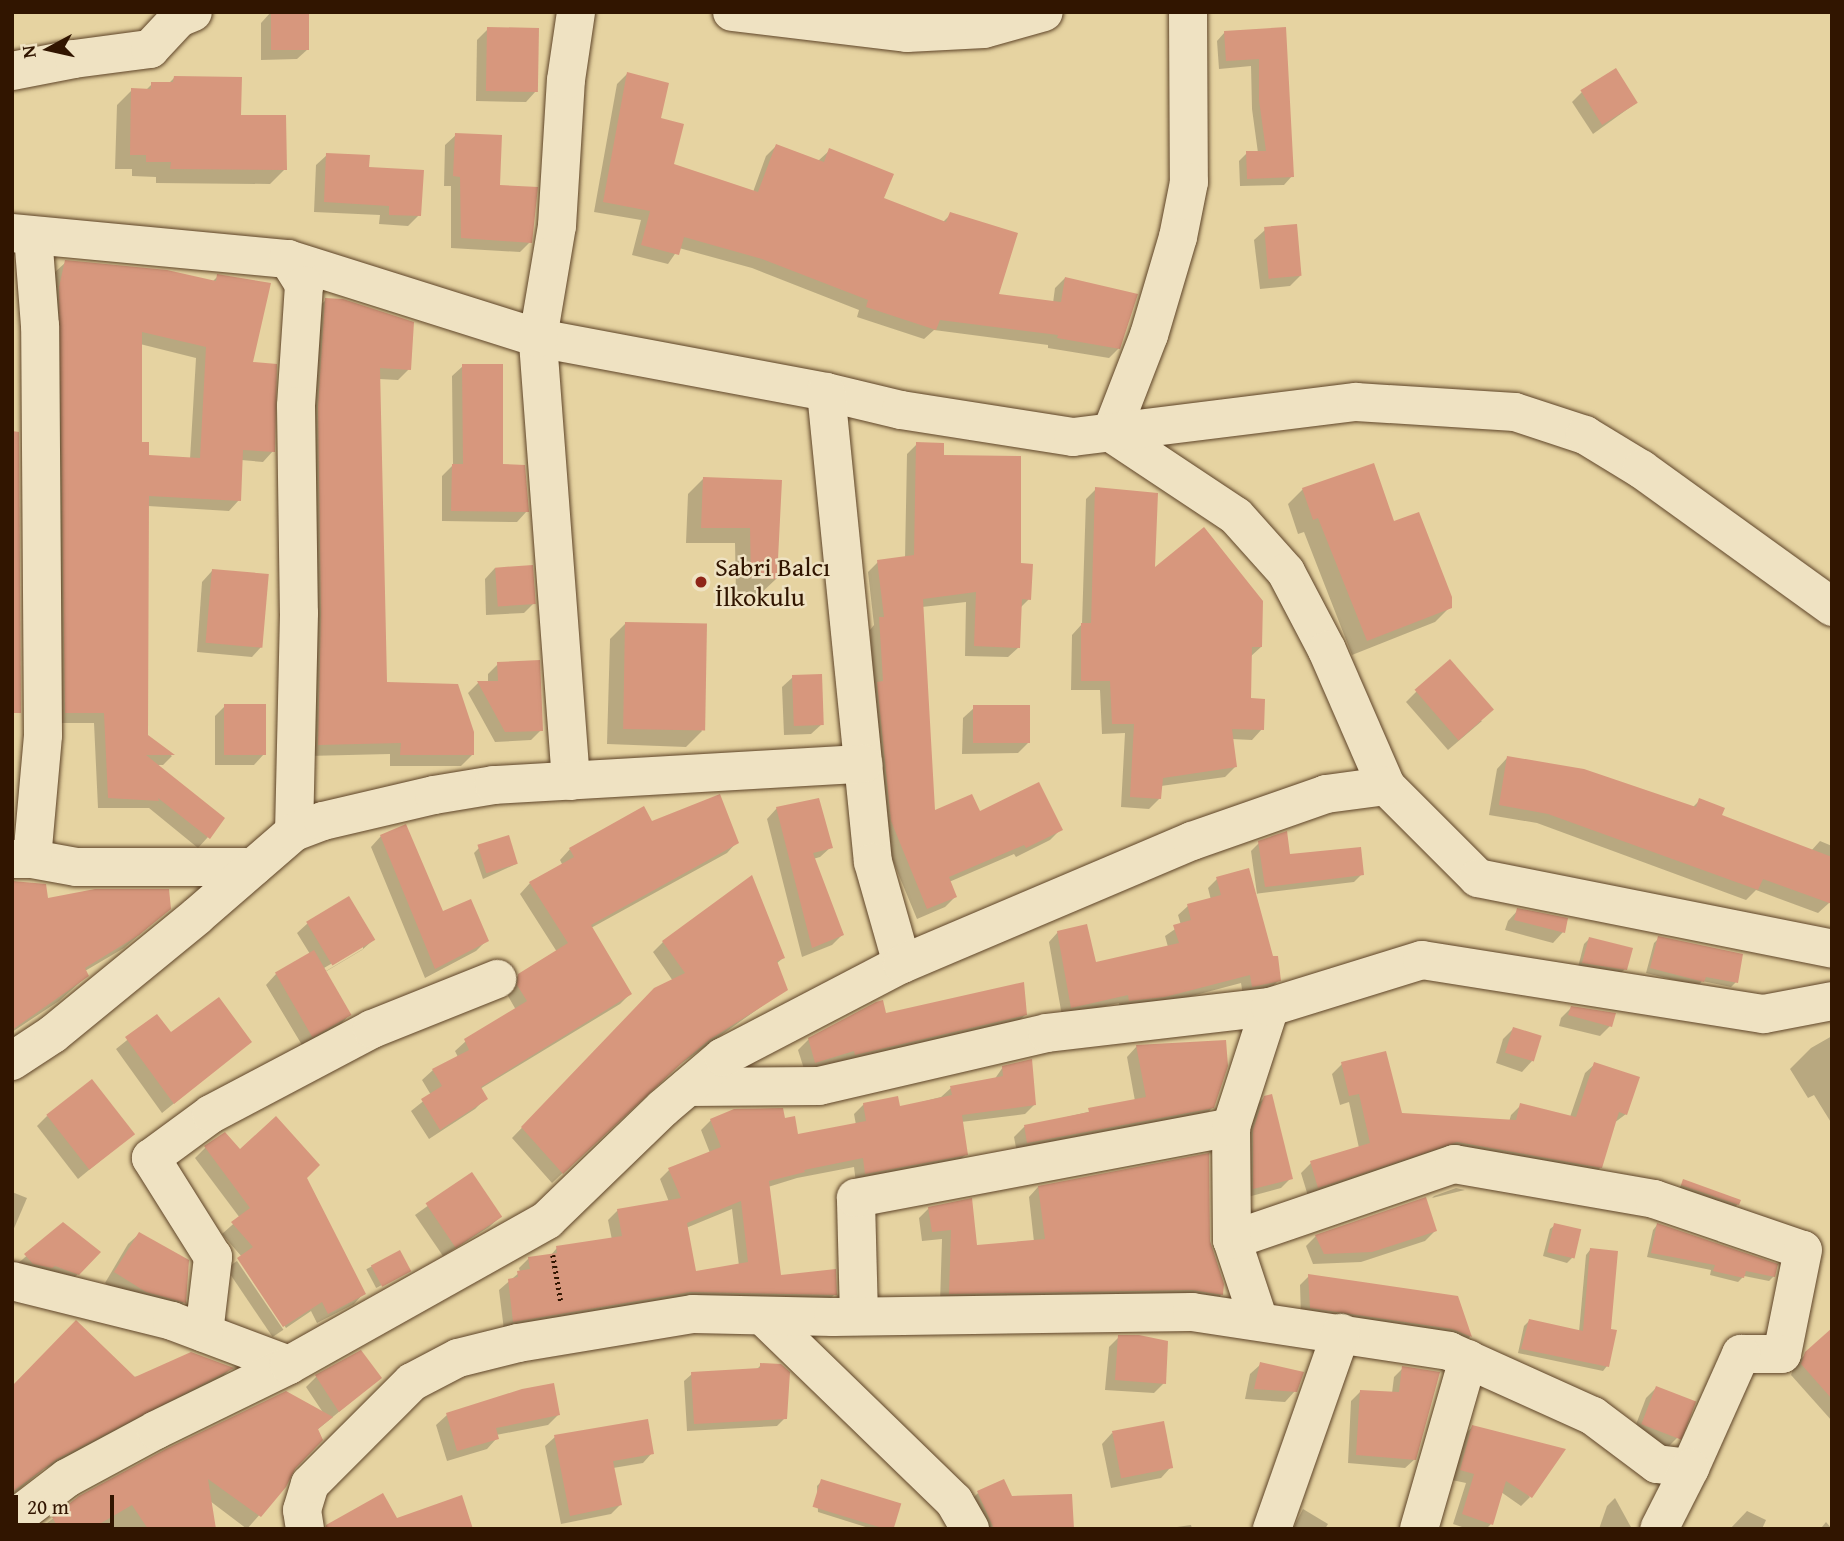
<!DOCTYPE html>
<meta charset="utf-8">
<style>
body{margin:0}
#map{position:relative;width:1844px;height:1541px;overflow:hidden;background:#e6d3a1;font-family:"Gentium Book Plus",serif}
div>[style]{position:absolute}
.shadow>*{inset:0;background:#0003;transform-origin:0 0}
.building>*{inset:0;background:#d7977d;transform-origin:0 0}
.path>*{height:4.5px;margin-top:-2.25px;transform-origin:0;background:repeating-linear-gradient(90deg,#311500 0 2px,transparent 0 5.5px)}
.roads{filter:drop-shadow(0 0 2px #5e4428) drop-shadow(0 0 2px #5e4428)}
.minor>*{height:38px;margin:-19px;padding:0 19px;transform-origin:19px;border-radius:19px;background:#efe2c2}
.dots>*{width:19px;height:19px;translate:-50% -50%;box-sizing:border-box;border:4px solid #efe2c2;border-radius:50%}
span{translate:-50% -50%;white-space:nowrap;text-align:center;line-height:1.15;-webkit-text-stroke:5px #efe2c2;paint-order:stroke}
.poi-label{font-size:26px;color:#311500}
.left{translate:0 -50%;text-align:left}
.frame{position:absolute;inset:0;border:14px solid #311500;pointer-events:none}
.north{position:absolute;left:14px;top:14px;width:70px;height:70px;-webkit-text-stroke:5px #efe2c2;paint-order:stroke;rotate:262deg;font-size:19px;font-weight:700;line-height:28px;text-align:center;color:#311500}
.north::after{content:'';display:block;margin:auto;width:24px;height:32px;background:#311500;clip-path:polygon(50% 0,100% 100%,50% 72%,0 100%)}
.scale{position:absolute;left:14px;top:1495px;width:100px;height:32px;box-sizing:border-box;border:4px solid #311500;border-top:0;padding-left:9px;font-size:21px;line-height:24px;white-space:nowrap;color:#311500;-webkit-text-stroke:5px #efe2c2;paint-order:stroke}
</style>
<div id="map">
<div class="shadow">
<i style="clip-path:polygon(271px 12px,308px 49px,297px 59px,261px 60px,261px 23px)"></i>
<i style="clip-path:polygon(1284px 28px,1292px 176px,1284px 185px,1240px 186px,1239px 161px,1247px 153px,1258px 153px,1252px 109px,1251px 66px,1219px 69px,1217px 41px,1225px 32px)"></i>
<i style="clip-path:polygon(488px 29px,536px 91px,526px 102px,476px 101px,477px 40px)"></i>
<i style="clip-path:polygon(627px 74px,659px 119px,671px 165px,753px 192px,766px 156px,776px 146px,818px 161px,830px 150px,882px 199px,942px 223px,951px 214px,997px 296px,1053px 303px,1055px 288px,1065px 278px,1119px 348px,1109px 358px,1048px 348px,1048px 345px,934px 330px,924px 339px,857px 317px,859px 310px,752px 268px,679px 248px,668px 264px,632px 255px,641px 220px,594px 212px,617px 84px)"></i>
<i style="clip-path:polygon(174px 78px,240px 117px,285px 169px,270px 184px,156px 183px,156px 177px,132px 176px,132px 169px,115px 169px,117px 105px,132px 90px,145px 91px,152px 84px,168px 84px)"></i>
<i style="clip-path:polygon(1582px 92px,1636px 103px,1593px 134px,1572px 102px)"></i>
<i style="clip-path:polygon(456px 135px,498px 187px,530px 242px,520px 252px,451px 248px,451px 186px,444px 186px,445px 145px)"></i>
<i style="clip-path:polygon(327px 155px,367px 169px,419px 215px,408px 226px,379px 224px,380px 215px,314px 212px,316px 165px)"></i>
<i style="clip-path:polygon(1265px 230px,1300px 276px,1290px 286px,1260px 289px,1254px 240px)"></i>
<i style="clip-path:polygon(evenodd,66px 262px,212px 282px,218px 276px,251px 364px,273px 451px,263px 462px,241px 460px,239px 500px,229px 511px,148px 506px,146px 736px,172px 756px,163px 765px,155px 765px,208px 837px,198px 848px,149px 808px,98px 808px,94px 723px,55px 723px,49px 299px,55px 272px,66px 262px,140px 344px,196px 358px,190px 459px,148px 457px,140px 443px,140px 344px)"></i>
<i style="clip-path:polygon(326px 300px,409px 369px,398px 380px,379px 379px,385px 683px,473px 754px,461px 766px,390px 766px,390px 754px,307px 756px,314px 311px)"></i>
<i style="clip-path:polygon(463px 366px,501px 466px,527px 511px,517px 522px,442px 521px,442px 476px,453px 465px,452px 376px)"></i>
<i style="clip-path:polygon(917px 444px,942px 457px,1019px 565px,1029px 599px,1020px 608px,1019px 647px,1008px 657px,965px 656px,966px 602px,922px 607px,933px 813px,979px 814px,1061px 829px,1050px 840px,1016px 857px,1014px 854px,949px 882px,955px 897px,945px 907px,917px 919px,881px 832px,870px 630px,874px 625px,868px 572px,878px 562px,905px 558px,907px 454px)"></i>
<i style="clip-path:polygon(704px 478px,780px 482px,776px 579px,760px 594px,736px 593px,735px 543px,686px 543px,688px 494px)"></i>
<i style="clip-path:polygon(1096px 489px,1153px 570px,1261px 647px,1250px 657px,1249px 700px,1262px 729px,1252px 740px,1231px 739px,1235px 767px,1225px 777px,1161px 786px,1160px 798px,1149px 809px,1121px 807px,1125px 733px,1102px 734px,1100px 690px,1071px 690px,1072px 635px,1082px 624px,1086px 499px)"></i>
<i style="clip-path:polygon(1303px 489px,1393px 524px,1450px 607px,1435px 622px,1352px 655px,1304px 532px,1298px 534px,1288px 504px)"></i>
<i style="clip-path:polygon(495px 568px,534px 603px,524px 613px,486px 615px,485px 579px)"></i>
<i style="clip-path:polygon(212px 571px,262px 646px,252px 657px,197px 652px,202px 582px)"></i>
<i style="clip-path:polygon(626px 623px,702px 731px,686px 747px,607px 744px,610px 639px)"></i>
<i style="clip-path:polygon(498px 664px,541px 730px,531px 740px,495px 742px,468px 693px,478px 683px,488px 683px,488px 674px)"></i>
<i style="clip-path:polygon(793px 677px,822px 724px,811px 734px,784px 735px,782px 687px)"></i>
<i style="clip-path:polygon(1417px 691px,1482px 721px,1448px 750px,1406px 702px)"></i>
<i style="clip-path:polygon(225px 706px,264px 754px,254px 765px,215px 765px,215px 716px)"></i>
<i style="clip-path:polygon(974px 708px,1029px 742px,1018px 753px,962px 754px,963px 718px)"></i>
<i style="clip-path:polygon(1507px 758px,1692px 808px,1700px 800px,1720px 816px,1811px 851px,1820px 841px,1832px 846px,1832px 895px,1829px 903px,1818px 913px,1756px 890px,1746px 900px,1537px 823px,1489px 815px,1497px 769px)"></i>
<i style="clip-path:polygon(777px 808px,831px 847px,820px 857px,813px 859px,842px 935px,832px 945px,802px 957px,767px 819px)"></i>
<i style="clip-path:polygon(651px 823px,737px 842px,727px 853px,591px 928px,630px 994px,620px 1004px,480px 1089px,486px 1098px,475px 1109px,429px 1139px,411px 1111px,431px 1095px,422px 1080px,433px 1070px,458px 1057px,455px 1051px,466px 1041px,516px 1010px,508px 996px,508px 986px,519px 975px,557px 952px,520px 894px,530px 883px,563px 866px,560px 860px,570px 849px)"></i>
<i style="clip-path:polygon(381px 836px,442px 914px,487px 940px,476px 951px,425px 978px,371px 847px)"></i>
<i style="clip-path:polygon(1259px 843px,1289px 856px,1362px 874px,1354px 882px,1254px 894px,1279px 980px,1270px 989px,1243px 995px,1241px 983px,1154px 1006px,1120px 1010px,1119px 1003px,1062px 1016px,1049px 942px,1058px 932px,1094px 964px,1168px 947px,1165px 936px,1181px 925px,1178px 915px,1188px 906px,1211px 900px,1208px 888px,1217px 879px,1257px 894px,1251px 851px)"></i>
<i style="clip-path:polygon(479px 848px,516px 864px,483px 879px,474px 853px)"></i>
<i style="clip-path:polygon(12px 884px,46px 900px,169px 909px,124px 948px,85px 971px,87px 976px,59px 1001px,12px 1032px)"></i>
<i style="clip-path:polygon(1518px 910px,1563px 932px,1553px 943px,1505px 930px,1508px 921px)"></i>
<i style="clip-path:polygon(evenodd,308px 923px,373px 940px,362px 950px,325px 972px,350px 1014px,340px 1025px,302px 1045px,266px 985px,276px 974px,310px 954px,297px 933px,308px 923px,363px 945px,363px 949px,326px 971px,324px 968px,363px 945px)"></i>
<i style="clip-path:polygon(1659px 938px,1736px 982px,1731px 987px,1702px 981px,1698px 986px,1646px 973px,1654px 943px)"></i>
<i style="clip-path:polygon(1589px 939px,1625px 969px,1620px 974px,1578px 967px,1584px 944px)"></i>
<i style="clip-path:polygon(663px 942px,783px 958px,776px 964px,786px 989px,672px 1070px,552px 1183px,512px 1138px,655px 990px,673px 981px,653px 952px)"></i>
<i style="clip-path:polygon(1571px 1008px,1610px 1026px,1600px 1036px,1559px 1026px,1561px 1018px)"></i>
<i style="clip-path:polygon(1026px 1014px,1015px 1025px,805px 1072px,798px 1050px,809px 1039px,885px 1015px)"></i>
<i style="clip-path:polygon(157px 1016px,170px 1035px,250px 1042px,162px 1113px,116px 1049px)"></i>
<i style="clip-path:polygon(1513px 1029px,1532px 1061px,1522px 1072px,1496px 1063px,1503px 1039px)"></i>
<i style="clip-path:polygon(1832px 1036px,1832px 1124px,1814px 1095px,1808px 1098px,1790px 1069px,1811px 1048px)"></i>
<i style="clip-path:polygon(1137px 1046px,1213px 1107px,1202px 1118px,1017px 1153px,1014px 1137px,1024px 1127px,1135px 1101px,1127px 1057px)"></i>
<i style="clip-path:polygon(1342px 1064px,1401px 1115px,1509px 1122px,1511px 1115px,1521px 1105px,1570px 1117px,1585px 1073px,1595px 1064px,1626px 1114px,1614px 1123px,1601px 1167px,1591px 1177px,1446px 1152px,1308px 1196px,1301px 1173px,1311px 1163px,1359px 1148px,1349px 1102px,1340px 1105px,1332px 1074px)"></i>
<i style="clip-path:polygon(evenodd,1003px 1067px,1035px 1104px,1025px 1114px,961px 1122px,966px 1154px,956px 1164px,856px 1183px,854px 1167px,797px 1178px,768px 1187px,779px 1277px,835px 1294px,825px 1304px,504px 1330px,499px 1290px,520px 1272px,519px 1268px,529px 1258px,550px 1256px,557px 1248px,612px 1240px,608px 1220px,618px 1210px,669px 1202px,660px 1179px,669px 1170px,710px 1153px,701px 1130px,711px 1120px,784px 1120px,797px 1136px,856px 1125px,854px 1114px,864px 1104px,898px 1108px,941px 1097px,951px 1088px,994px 1080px,1003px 1067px,732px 1209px,739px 1266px,695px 1273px,686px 1228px,732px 1209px)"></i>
<i style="clip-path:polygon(1265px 1097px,1291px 1178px,1281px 1188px,1244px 1198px,1243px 1142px,1254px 1108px)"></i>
<i style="clip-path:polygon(47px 1116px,133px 1134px,78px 1179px,37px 1126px)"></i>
<i style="clip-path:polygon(206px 1147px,240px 1151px,305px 1178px,364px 1293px,354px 1304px,317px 1323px,311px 1311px,286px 1328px,240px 1259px,242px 1257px,222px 1234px,240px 1218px,195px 1158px)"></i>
<i style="clip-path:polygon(471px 1175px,500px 1217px,489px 1227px,443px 1256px,415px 1215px)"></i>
<i style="clip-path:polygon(1684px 1181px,1738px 1204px,1733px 1209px,1678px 1190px)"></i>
<i style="clip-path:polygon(1038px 1187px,1208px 1241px,1222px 1294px,1212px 1304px,940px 1303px,942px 1239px,922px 1241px,919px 1218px,929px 1208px,976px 1247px,1034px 1242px,1029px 1197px)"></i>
<i style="clip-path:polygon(1456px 1188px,1465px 1190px,1432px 1198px,1434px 1196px)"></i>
<i style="clip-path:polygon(12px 1192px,27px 1198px,12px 1233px)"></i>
<i style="clip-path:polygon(63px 1224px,78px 1274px,67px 1285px,15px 1266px)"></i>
<i style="clip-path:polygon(1555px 1225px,1572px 1258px,1567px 1263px,1543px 1256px,1550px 1229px)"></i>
<i style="clip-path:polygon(1657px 1225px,1774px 1276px,1769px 1281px,1744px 1276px,1738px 1282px,1710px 1275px,1711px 1270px,1647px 1257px,1653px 1230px)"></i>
<i style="clip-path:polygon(1435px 1231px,1425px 1241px,1361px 1262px,1313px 1264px,1306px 1246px,1316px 1236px)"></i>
<i style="clip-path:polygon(139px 1234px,184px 1302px,174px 1312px,135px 1302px,105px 1283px,128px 1244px)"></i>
<i style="clip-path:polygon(1590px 1250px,1607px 1366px,1603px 1371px,1518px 1353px,1524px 1326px,1529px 1321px,1579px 1332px,1586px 1255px)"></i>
<i style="left:399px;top:1252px;width:21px;height:37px;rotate:62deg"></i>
<i style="left:237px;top:1261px;width:83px;height:13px;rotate:56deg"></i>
<i style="clip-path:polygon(1309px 1276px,1457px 1298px,1470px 1337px,1461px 1345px,1301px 1316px,1300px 1285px)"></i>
<i style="clip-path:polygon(1832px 1331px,1832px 1421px,1791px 1375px,1795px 1364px)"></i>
<i style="clip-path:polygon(1119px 1337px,1164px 1383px,1154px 1393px,1105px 1390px,1109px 1347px)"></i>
<i style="clip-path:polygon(1261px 1364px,1295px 1391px,1285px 1402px,1245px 1399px,1250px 1374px)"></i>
<i style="clip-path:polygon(761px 1365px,785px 1418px,777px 1426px,687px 1431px,684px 1381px,692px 1374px,756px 1370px)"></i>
<i style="clip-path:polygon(231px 1368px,221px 1378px,44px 1469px,12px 1495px,12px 1388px)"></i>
<i style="clip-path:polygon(1403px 1368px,1415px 1459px,1405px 1468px,1348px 1463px,1351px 1401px,1361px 1391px,1392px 1393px,1394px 1377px)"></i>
<i style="clip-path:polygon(316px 1377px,380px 1378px,317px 1430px,285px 1486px,247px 1529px,210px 1501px,214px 1529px,73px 1529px,324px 1414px,306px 1387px)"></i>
<i style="clip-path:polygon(1656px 1388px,1678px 1437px,1667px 1448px,1632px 1435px,1646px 1398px)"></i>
<i style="clip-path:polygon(447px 1415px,558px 1415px,548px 1425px,496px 1435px,497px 1438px,487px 1449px,447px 1461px,436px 1425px)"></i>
<i style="clip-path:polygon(1472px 1427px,1530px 1497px,1521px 1506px,1501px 1492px,1491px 1524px,1486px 1529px,1468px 1529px,1453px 1524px,1466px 1483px,1452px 1480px,1463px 1437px)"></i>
<i style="clip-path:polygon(1112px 1433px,1171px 1467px,1161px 1478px,1111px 1488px,1102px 1444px)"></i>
<i style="clip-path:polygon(555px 1437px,652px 1453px,643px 1463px,613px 1468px,620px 1505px,611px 1514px,561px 1524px,545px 1446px)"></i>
<i style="clip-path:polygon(822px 1481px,899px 1504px,892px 1529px,872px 1529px,818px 1512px,817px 1486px)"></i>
<i style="clip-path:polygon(978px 1493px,1025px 1529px,983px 1529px,970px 1501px)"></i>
<i style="clip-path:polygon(1615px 1498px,1632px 1529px,1599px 1529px,1607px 1506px)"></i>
<i style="clip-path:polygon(67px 1508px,64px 1529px,39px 1529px)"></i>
<i style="clip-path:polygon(1303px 1509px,1328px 1524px,1325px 1529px,1293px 1529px)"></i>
<i style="clip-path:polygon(1747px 1511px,1766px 1520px,1762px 1529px,1730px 1529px)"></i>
<i style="clip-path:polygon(1826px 1522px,1832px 1529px,1820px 1529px,1822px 1527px)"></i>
<i style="clip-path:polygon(1191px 1525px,1192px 1529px,1163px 1529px)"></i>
</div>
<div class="building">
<i style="left:271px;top:12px;width:38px;height:38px"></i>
<i style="left:487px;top:27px;width:52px;height:64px;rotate:1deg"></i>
<i style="clip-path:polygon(1286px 27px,1294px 177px,1247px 179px,1246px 151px,1266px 151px,1259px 100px,1259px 59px,1226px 61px,1224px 31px)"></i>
<i style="left:1616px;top:68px;width:41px;height:42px;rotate:58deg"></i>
<i style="clip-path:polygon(627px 72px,669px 83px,661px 118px,684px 124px,674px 164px,758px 192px,776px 144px,824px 162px,829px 148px,894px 174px,884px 198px,946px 222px,950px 212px,1018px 233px,999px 294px,1061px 302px,1065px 277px,1138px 294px,1120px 349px,1057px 338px,1058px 335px,940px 320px,936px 330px,866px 307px,868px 300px,762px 259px,684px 237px,679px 255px,641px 245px,650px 211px,603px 202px)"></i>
<i style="clip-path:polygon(174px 76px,242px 77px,241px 115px,286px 115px,287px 170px,170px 169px,171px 162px,146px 162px,146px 155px,130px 155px,131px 88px,151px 89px,151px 82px,173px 82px)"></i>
<i style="clip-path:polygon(455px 133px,502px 135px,500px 185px,538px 187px,532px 243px,461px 238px,460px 177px,453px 176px)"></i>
<i style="clip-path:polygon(326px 153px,370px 155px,369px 167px,424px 170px,421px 216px,389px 215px,389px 206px,324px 202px)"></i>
<i style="left:1297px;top:224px;width:52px;height:33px;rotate:85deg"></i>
<i style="clip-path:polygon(evenodd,65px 260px,167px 270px,216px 281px,217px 274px,271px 283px,253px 362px,277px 364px,275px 452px,243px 450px,241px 501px,149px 496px,148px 735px,175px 755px,146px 755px,225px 818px,210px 839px,158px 798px,159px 801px,108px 798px,104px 713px,65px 713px,59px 287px,65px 260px,142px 332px,206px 347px,200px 458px,149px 455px,149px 442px,142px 442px,142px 332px)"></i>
<i style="clip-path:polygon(325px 298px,343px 299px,414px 322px,411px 370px,380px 368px,387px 682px,458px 684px,474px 732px,474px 755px,400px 755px,401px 743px,318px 745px,321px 613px,318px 407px)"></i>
<i style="clip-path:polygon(462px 364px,503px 364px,503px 464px,525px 465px,529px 512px,451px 511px,452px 464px,463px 464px)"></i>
<i style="clip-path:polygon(12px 431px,19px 432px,21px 713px,12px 713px)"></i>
<i style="clip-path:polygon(916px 442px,944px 443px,944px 455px,1021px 456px,1021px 563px,1033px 564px,1031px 600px,1022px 599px,1020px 648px,974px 646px,976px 592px,923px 599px,935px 810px,972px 794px,980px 811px,1039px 782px,1063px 830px,1026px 848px,1024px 845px,949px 877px,957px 897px,927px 909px,891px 821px,877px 682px,883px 681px,879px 617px,884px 617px,877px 560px,914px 555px)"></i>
<i style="clip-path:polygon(1374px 463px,1394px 521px,1419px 512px,1452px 597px,1452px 608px,1367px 641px,1318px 518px,1313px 520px,1302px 488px)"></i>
<i style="clip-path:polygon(703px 477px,782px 480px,777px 579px,751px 578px,750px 528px,701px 528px)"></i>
<i style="clip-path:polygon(1095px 487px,1158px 493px,1155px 567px,1204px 527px,1263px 601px,1262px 647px,1252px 647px,1251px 698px,1265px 699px,1264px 730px,1232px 729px,1237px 767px,1163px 778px,1161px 799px,1130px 797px,1134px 724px,1112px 724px,1110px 681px,1081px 681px,1081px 623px,1091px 623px)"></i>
<i style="left:533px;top:565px;width:39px;height:38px;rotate:86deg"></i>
<i style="left:212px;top:569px;width:57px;height:74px;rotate:5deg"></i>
<i style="left:625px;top:622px;width:82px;height:107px;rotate:1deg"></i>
<i style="left:1450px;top:659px;width:67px;height:47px;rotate:49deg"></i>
<i style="clip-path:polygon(540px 660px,543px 731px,505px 732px,477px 681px,498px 681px,497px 662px)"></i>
<i style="left:822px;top:674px;width:51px;height:30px;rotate:88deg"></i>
<i style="left:224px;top:704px;width:42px;height:51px"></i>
<i style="left:1030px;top:705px;width:38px;height:57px;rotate:90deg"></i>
<i style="clip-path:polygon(1507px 756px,1584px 769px,1696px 807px,1699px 798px,1725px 808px,1722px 815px,1832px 857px,1832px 904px,1763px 879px,1758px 890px,1548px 814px,1499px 805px)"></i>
<i style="clip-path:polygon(720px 794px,739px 843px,591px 925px,632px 994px,481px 1087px,488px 1099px,440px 1130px,421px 1099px,442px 1086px,432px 1069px,469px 1050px,464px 1039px,527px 1001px,517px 985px,518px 974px,568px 943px,529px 882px,574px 857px,569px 848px,644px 806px,652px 821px)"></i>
<i style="clip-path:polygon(819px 798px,833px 848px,813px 853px,844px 935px,812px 948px,776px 807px)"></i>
<i style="clip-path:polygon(406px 824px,443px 911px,471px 899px,489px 941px,435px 969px,380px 835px)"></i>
<i style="clip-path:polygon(1287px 831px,1290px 854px,1361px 847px,1364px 875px,1265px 887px,1258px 841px)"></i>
<i style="left:509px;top:835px;width:30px;height:33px;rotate:73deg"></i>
<i style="clip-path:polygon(1249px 868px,1273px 956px,1278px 956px,1281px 981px,1252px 987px,1250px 975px,1165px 997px,1129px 1001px,1128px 995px,1071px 1008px,1057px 931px,1087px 924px,1096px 962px,1179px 943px,1173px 925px,1191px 920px,1187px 904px,1221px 895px,1216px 877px)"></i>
<i style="clip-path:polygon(752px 875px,785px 958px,777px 961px,788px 990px,709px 1040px,685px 1060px,563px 1174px,521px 1127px,654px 988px,685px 973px,662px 941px)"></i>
<i style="clip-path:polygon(12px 881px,46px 884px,48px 898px,95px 889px,169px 889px,171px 909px,139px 935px,85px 968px,89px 976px,12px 1030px)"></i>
<i style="left:349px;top:896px;width:51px;height:50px;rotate:59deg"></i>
<i style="clip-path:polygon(1517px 908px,1568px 918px,1565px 933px,1514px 920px)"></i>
<i style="clip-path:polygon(1658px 936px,1743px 954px,1738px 983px,1706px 977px,1704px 982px,1650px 968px)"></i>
<i style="clip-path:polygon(1589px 937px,1633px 948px,1627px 970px,1582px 963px)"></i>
<i style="left:314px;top:950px;width:75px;height:45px;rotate:60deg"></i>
<i style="clip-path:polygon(1024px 982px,1027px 1015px,855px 1055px,854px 1051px,815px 1063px,808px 1038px,876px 1002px,883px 1000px,886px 1013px)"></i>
<i style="clip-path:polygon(219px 997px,252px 1042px,174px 1104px,125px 1037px,157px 1014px,171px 1032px)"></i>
<i style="clip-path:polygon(1571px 1006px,1616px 1013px,1612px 1027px,1568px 1015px)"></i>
<i style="left:1513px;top:1027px;width:30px;height:27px;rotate:17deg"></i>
<i style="clip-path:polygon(1226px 1040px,1228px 1066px,1214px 1108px,1027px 1143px,1024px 1125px,1089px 1112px,1088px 1108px,1146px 1097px,1136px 1045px)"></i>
<i style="clip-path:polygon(1386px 1051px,1402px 1113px,1516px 1120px,1520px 1103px,1576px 1117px,1594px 1062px,1640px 1077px,1627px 1115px,1619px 1112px,1602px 1168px,1457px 1142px,1318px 1188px,1310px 1161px,1370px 1143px,1359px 1094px,1349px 1096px,1341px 1062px)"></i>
<i style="clip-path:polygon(evenodd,1032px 1059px,1036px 1105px,962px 1115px,968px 1155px,865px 1174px,863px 1158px,804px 1170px,805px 1172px,769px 1181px,781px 1275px,836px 1269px,837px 1295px,690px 1292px,513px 1322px,508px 1279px,518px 1277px,517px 1271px,530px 1269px,528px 1257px,557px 1253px,556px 1246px,622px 1236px,617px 1209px,681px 1198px,668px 1168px,721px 1147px,710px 1119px,734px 1109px,783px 1108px,785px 1118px,795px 1116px,798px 1134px,866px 1121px,863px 1103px,898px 1096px,900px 1106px,952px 1095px,950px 1086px,1003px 1076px,1002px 1066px,1032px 1059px,741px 1201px,748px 1262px,696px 1271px,687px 1223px,741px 1201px)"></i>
<i style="left:92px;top:1079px;width:70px;height:58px;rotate:52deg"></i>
<i style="clip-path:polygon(1272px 1094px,1293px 1179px,1253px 1189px,1253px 1130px,1264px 1096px)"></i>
<i style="clip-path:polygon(276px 1116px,320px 1165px,307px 1178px,366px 1294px,328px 1314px,322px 1302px,283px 1327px,237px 1258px,253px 1247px,231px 1222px,250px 1208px,204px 1146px,225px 1132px,240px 1149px)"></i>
<i style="clip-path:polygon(1209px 1153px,1210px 1241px,1224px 1284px,1223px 1295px,1192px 1290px,949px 1294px,951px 1230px,932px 1232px,928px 1207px,972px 1198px,977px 1245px,1045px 1239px,1038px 1186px)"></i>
<i style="left:472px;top:1172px;width:54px;height:56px;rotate:56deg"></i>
<i style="clip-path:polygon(1683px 1179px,1741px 1200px,1739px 1205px,1681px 1185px)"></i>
<i style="clip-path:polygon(1426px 1197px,1437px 1231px,1372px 1252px,1324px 1254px,1315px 1235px)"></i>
<i style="clip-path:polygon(63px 1222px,101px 1252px,79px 1275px,55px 1266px,52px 1268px,33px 1264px,24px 1254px)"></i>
<i style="left:1554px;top:1223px;width:28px;height:30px;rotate:13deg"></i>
<i style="clip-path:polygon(1657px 1223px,1778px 1264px,1775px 1277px,1746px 1271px,1744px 1278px,1713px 1271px,1715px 1265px,1651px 1253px)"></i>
<i style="clip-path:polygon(139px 1232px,189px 1260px,186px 1303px,146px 1292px,114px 1272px)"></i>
<i style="clip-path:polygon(1590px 1248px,1618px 1251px,1611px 1329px,1617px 1330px,1609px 1367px,1521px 1349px,1529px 1319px,1583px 1331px)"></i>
<i style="left:400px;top:1250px;width:24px;height:33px;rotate:62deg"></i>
<i style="clip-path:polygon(1308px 1274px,1458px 1296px,1472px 1337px,1452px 1329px,1310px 1308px)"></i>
<i style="clip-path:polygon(76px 1320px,135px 1377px,191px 1352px,234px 1368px,57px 1459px,12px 1492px,12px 1386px)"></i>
<i style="clip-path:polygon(1832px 1328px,1832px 1399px,1801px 1364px,1805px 1352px)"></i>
<i style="clip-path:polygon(1118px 1335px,1139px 1335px,1168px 1341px,1166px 1384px,1115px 1380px)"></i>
<i style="clip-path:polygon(361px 1350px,382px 1378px,339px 1412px,315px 1375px)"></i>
<i style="clip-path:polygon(1260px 1362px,1304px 1372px,1297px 1392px,1254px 1389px)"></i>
<i style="clip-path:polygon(760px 1363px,781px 1364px,790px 1372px,787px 1419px,694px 1424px,691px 1372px,760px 1368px)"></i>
<i style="clip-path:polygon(1402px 1366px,1440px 1372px,1416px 1460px,1356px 1455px,1360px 1390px,1399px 1392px)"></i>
<i style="clip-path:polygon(554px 1383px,560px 1415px,496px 1428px,499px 1439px,457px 1451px,446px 1413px,522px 1389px)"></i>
<i style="left:1656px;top:1386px;width:43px;height:41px;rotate:21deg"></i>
<i style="clip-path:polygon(286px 1391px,333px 1417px,318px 1429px,323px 1440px,295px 1469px,286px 1487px,261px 1517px,208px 1479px,216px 1529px,148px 1529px,132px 1505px,91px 1529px,59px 1529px,52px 1517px,79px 1496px,166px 1449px)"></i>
<i style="clip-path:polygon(648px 1419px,654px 1454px,613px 1461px,622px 1505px,570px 1516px,554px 1435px)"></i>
<i style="left:1164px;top:1421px;width:48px;height:53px;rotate:79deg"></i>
<i style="clip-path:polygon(1472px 1425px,1566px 1449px,1532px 1498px,1506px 1481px,1493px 1525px,1462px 1514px,1474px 1474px,1460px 1470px)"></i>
<i style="left:821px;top:1479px;width:84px;height:29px;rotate:17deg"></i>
<i style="clip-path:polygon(1004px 1479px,1012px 1496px,1072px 1494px,1074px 1529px,994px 1529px,977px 1491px)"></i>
<i style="clip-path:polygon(383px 1493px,397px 1518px,462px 1495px,473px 1529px,326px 1529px,326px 1525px)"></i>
</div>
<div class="path">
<i style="left:553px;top:1255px;width:48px;rotate:80.3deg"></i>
</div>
<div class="roads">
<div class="minor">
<i style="left:732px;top:12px;width:176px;rotate:6.8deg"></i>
<i style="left:907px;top:33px;width:77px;rotate:-3deg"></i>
<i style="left:984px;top:29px;width:62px;rotate:-15.8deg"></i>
<i style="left:1188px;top:12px;width:170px;rotate:89.7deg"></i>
<i style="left:1189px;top:182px;width:56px;rotate:101.3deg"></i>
<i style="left:1178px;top:237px;width:102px;rotate:106.5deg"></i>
<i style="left:1149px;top:335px;width:105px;rotate:111.2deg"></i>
<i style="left:1111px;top:433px;width:150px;rotate:33.6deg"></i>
<i style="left:1236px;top:516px;width:75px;rotate:48.2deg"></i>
<i style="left:1286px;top:572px;width:88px;rotate:62.3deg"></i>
<i style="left:1327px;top:650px;width:148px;rotate:66.5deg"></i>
<i style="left:1386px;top:786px;width:130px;rotate:45deg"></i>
<i style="left:1478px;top:878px;width:361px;rotate:11.3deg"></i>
<i style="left:12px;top:71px;width:63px;rotate:-11deg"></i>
<i style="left:74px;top:59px;width:77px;rotate:-7.5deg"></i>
<i style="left:150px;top:49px;width:42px;rotate:-46.9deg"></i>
<i style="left:179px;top:18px;width:15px;rotate:-23deg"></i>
<i style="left:12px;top:233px;width:277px;rotate:5.4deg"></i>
<i style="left:288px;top:259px;width:262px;rotate:17.5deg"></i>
<i style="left:538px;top:338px;width:293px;rotate:10.6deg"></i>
<i style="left:826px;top:392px;width:77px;rotate:13.5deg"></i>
<i style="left:901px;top:410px;width:174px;rotate:8.9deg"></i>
<i style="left:1073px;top:437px;width:285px;rotate:-7.1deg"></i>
<i style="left:1356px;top:402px;width:159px;rotate:3.6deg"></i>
<i style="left:1515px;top:412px;width:74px;rotate:18.2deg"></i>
<i style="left:1585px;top:435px;width:66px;rotate:31.3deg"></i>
<i style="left:1641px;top:469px;width:236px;rotate:35.8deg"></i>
<i style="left:288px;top:259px;width:31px;rotate:58deg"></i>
<i style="left:304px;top:285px;width:121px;rotate:93.8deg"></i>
<i style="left:296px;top:406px;width:207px;rotate:89.2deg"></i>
<i style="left:299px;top:613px;width:219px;rotate:91.3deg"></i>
<i style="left:826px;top:392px;width:472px;rotate:84.3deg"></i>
<i style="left:873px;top:862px;width:106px;rotate:74.1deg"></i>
<i style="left:571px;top:781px;width:444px;rotate:-94.3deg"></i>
<i style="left:538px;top:338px;width:114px;rotate:-80.4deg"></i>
<i style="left:557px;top:226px;width:146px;rotate:-86.5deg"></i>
<i style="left:566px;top:80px;width:69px;rotate:-81.6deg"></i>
<i style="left:12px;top:859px;width:20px"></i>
<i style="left:32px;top:859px;width:45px;rotate:10.3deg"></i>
<i style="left:76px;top:867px;width:177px"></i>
<i style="left:32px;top:859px;width:124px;rotate:-84.9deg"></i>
<i style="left:43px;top:735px;width:409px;rotate:-90.4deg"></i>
<i style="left:40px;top:326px;width:90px;rotate:-94.4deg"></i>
<i style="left:12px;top:1061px;width:49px;rotate:-33.4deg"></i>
<i style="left:53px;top:1034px;width:186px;rotate:-39.3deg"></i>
<i style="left:197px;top:916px;width:128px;rotate:-40.9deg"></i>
<i style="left:294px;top:832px;width:31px;rotate:-21deg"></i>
<i style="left:323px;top:821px;width:114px;rotate:-13.2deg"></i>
<i style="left:434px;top:795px;width:61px;rotate:-9.5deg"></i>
<i style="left:494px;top:785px;width:370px;rotate:-3.3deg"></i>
<i style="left:688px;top:1087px;width:131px;rotate:-0.4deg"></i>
<i style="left:819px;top:1086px;width:234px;rotate:-13.1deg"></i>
<i style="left:1047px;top:1033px;width:225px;rotate:-6.7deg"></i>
<i style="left:1232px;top:1240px;width:235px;rotate:-18.9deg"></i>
<i style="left:1454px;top:1164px;width:203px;rotate:9.9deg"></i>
<i style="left:1654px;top:1199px;width:157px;rotate:18.9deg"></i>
<i style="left:1803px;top:1250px;width:106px;rotate:101.4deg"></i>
<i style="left:1782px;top:1354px;width:41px;rotate:180deg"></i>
<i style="left:1741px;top:1354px;width:125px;rotate:114.1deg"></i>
<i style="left:12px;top:1281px;width:165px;rotate:14deg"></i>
<i style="left:172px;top:1321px;width:125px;rotate:20.6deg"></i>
<i style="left:763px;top:1316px;width:266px;rotate:44.1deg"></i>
<i style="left:954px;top:1501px;width:32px;rotate:60deg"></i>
<i style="left:859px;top:1316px;width:118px;rotate:-91.5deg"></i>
<i style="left:856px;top:1198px;width:382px;rotate:-10.7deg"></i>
<i style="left:1259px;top:1321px;width:85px;rotate:-108.4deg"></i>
<i style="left:1232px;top:1240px;width:113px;rotate:-90.5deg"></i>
<i style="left:1231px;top:1127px;width:126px;rotate:-72deg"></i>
<i style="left:1270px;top:1007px;width:159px;rotate:-17.2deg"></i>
<i style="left:1422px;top:960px;width:346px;rotate:9deg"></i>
<i style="left:1764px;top:1014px;width:69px;rotate:-10.8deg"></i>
<i style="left:204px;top:1333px;width:77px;rotate:-83.2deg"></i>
<i style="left:213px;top:1257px;width:117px;rotate:-122.1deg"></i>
<i style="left:151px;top:1158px;width:74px;rotate:-36.3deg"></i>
<i style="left:211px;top:1114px;width:182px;rotate:-27.8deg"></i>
<i style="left:372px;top:1029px;width:135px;rotate:-21.8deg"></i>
<i style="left:12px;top:1520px;width:69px;rotate:-37.4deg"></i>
<i style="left:67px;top:1478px;width:101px;rotate:-28.3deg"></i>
<i style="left:156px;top:1430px;width:148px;rotate:-26deg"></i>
<i style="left:289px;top:1365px;width:296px;rotate:-29.3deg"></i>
<i style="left:547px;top:1220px;width:161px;rotate:-44deg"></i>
<i style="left:663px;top:1108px;width:79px;rotate:-40.4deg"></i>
<i style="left:723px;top:1057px;width:202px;rotate:-27.5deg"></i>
<i style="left:902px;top:964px;width:315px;rotate:-23deg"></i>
<i style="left:1192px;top:841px;width:142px;rotate:-19.3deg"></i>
<i style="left:1326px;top:794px;width:61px;rotate:-7.6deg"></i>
<i style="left:305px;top:1529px;width:19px;rotate:-99deg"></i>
<i style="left:302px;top:1510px;width:27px;rotate:-73deg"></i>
<i style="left:310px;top:1484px;width:144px;rotate:-45deg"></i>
<i style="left:412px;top:1382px;width:52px;rotate:-27.6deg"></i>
<i style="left:458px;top:1358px;width:62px;rotate:-14deg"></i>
<i style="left:518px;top:1343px;width:177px;rotate:-9.4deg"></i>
<i style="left:693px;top:1314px;width:140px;rotate:1.2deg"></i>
<i style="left:833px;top:1317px;width:359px;rotate:-0.8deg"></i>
<i style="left:1192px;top:1312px;width:260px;rotate:8.6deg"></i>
<i style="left:1449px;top:1351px;width:158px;rotate:24.3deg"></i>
<i style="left:1593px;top:1416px;width:80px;rotate:36.9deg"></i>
<i style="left:1657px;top:1464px;width:33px;rotate:7deg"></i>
<i style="left:1690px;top:1468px;width:68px;rotate:116.9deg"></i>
<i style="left:1272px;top:1529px;width:208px;rotate:-70.6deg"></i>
<i style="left:1419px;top:1529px;width:177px;rotate:-73.9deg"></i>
</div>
</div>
<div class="dots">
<i style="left:701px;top:582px;background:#8f2418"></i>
</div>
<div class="poi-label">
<span class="left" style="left:715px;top:582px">Sabri Balcı<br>İlkokulu</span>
</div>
<div class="frame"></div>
<div class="north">N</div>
<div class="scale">20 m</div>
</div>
